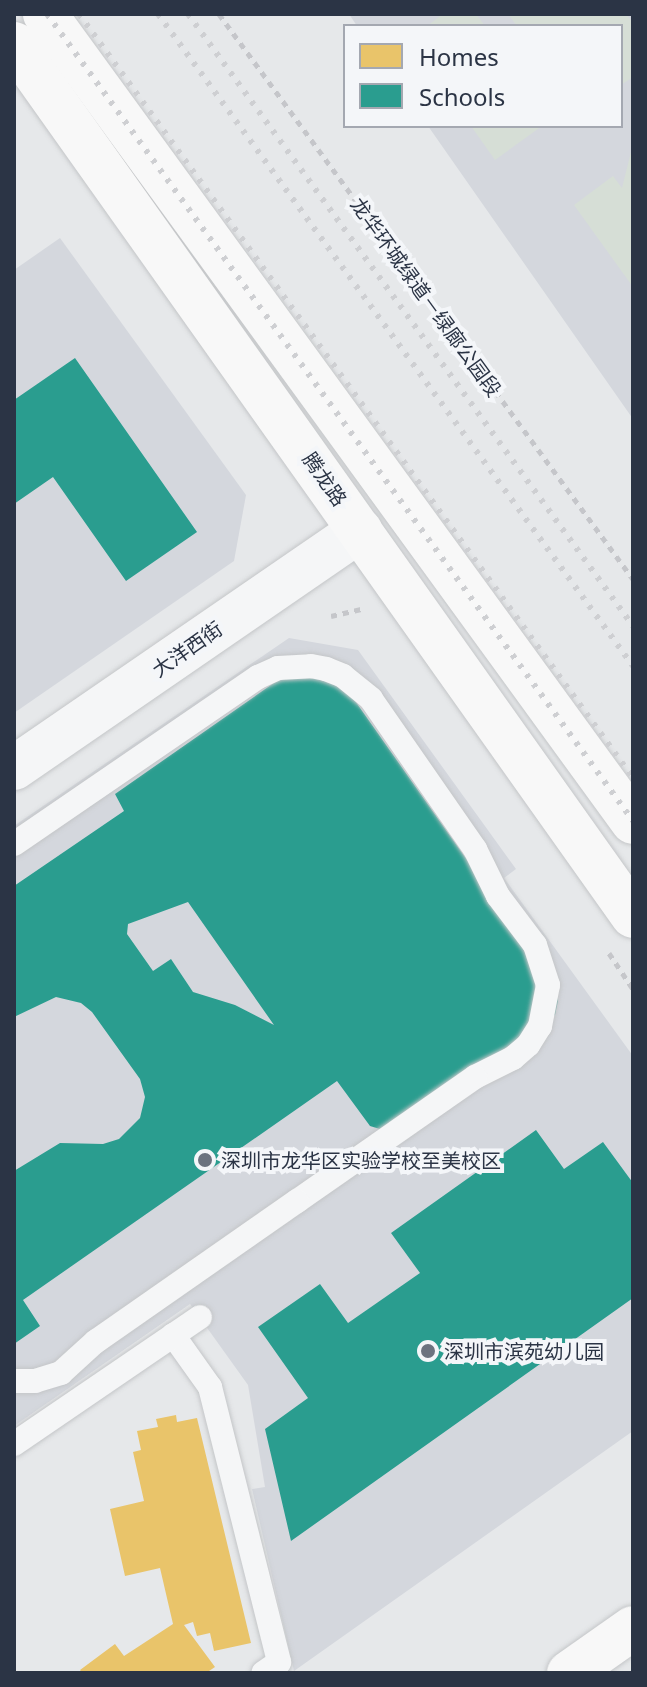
<!DOCTYPE html>
<meta charset="utf-8">
<style>
body{margin:0}
#map{position:relative;width:647px;height:1687px;overflow:hidden;background:#e6e8ea;font-family:"Noto Sans","Noto Sans SC",sans-serif}
div>[style]{position:absolute}
.built>*{inset:0;background:#d4d7dd}
.green>*{inset:0;background:#d6ded6}
.homes>*{inset:0;background:#e9c46a}
.schools>*{inset:0;background:#2a9d8f}
.path>*{height:5px;margin-top:-2.5px;transform-origin:0;background:repeating-linear-gradient(90deg,#c5c6ca 0 6px,transparent 0 12px)}
.roads{filter:drop-shadow(0 0 2px #c4c6c8) drop-shadow(0 0 2px #c4c6c8)}
.lane>*{height:24px;margin:-12px;padding:0 12px;transform-origin:12px;border-radius:12px;background:#f5f6f7}
.street>*{height:44px;margin:-22px;padding:0 22px;transform-origin:22px;border-radius:22px;background:#f5f6f7}
.secondary>*{height:44px;margin:-22px;padding:0 22px;transform-origin:22px;border-radius:22px;background:#f8f8f8}
.primary>*{height:44px;margin:-22px;padding:0 22px;transform-origin:22px;border-radius:22px;background:#f8f8f8}
.rail>*{height:6px;margin-top:-3px;transform-origin:0;background:repeating-linear-gradient(90deg,#cecfd2 0 4px,transparent 0 12px)}
.dots>*{width:22px;height:22px;translate:-50% -50%;box-sizing:border-box;border:4px solid #f4f6f9;border-radius:50%}
span{translate:-50% -50%;white-space:nowrap;text-align:center;line-height:1.15;-webkit-text-stroke:8px #f4f6f9;paint-order:stroke}
.street-label{font-size:20px;color:#2b3445}
.poi-label{font-size:20px;color:#2b3445}
.left{translate:0 -50%;text-align:left}
.frame{position:absolute;inset:0;border:16px solid #2b3445;pointer-events:none}
.legend{position:absolute;left:343px;top:24px;width:280px;height:104px;box-sizing:border-box;background:#f4f6f9;border:2px solid #a4a8b1;margin:0;padding:10px 14px;list-style:none;font-size:24px;color:#2b3445}
.legend li{display:flex;align-items:center;gap:16px;height:40px}
.legend b{width:40px;border:2px solid #a4a8b1}
</style>
<div id="map">
<div class="built">
<i style="clip-path:polygon(349px 14px,633px 14px,633px 419px,428px 126px,621px 126px,621px 26px,357px 26px)"></i>
<i style="clip-path:polygon(60px 238px,246px 495px,234px 561px,14px 713px,14px 270px)"></i>
<i style="clip-path:polygon(289px 638px,358px 650px,516px 869px,504px 878px,633px 1056px,633px 1431px,294px 1671px,252px 1489px,265px 1487px,248px 1385px,190px 1304px,14px 1426px,14px 826px)"></i>
</div>
<div class="green">
<i style="clip-path:polygon(443px 14px,476px 14px,485px 26px,427px 26px)"></i>
<i style="clip-path:polygon(508px 14px,626px 14px,633px 23px,633px 77px,621px 85px,621px 26px,517px 26px)"></i>
<i style="clip-path:polygon(471px 126px,542px 126px,495px 160px)"></i>
<i style="clip-path:polygon(633px 144px,633px 287px,574px 205px,613px 176px,622px 188px)"></i>
</div>
<div class="homes">
<i style="clip-path:polygon(176px 1415px,177px 1422px,197px 1418px,251px 1643px,214px 1651px,210px 1633px,197px 1636px,193px 1622px,184px 1625px,215px 1667px,206px 1673px,82px 1673px,80px 1670px,115px 1644px,124px 1656px,173px 1624px,160px 1568px,125px 1576px,110px 1509px,144px 1501px,133px 1452px,141px 1450px,137px 1431px,158px 1427px,156px 1419px)"></i>
</div>
<div class="schools">
<i style="clip-path:polygon(75px 358px,197px 532px,126px 581px,53px 477px,14px 504px,14px 400px)"></i>
<i style="clip-path:polygon(evenodd,291px 671px,339px 678px,553px 982px,558px 1001px,555px 1015px,383px 1130px,370px 1126px,337px 1081px,23px 1300px,40px 1326px,14px 1344px,14px 1171px,60px 1143px,103px 1144px,119px 1139px,140px 1118px,145px 1097px,140px 1079px,92px 1012px,81px 1003px,56px 997px,14px 1017px,14px 886px,124px 811px,115px 794px,291px 671px,188px 902px,274px 1025px,235px 1005px,193px 992px,171px 959px,153px 971px,127px 934px,128px 924px,188px 902px)"></i>
<i style="clip-path:polygon(536px 1130px,564px 1169px,603px 1142px,633px 1183px,633px 1298px,291px 1541px,265px 1429px,308px 1398px,258px 1327px,320px 1284px,348px 1323px,420px 1273px,391px 1233px)"></i>
</div>
<div class="path">
<i style="left:219px;top:14px;width:700px;rotate:53.77deg"></i>
<i style="left:331px;top:616px;width:31px;rotate:-13deg"></i>
<i style="left:609px;top:953px;width:43px;rotate:56.3deg"></i>
</div>
<div class="roads">
<div class="lane">
<i style="left:14px;top:844px;width:296px;rotate:-34.4deg"></i>
<i style="left:258px;top:677px;width:22px;rotate:-24deg"></i>
<i style="left:278px;top:668px;width:33px;rotate:-3deg"></i>
<i style="left:311px;top:666px;width:15px;rotate:11deg"></i>
<i style="left:326px;top:669px;width:18px;rotate:22deg"></i>
<i style="left:343px;top:676px;width:36px;rotate:39deg"></i>
<i style="left:371px;top:699px;width:183px;rotate:55.3deg"></i>
<i style="left:475px;top:849px;width:52px;rotate:63.9deg"></i>
<i style="left:498px;top:896px;width:61px;rotate:52.9deg"></i>
<i style="left:535px;top:945px;width:42px;rotate:72deg"></i>
<i style="left:548px;top:985px;width:42px;rotate:101deg"></i>
<i style="left:540px;top:1026px;width:22px;rotate:122deg"></i>
<i style="left:528px;top:1045px;width:20px;rotate:139deg"></i>
<i style="left:513px;top:1058px;width:42px;rotate:153.4deg"></i>
<i style="left:475px;top:1077px;width:217px;rotate:145.1deg"></i>
<i style="left:297px;top:1201px;width:245px;rotate:145.1deg"></i>
<i style="left:96px;top:1341px;width:47px;rotate:137.6deg"></i>
<i style="left:61px;top:1373px;width:27px;rotate:163deg"></i>
<i style="left:35px;top:1381px;width:21px;rotate:180deg"></i>
<i style="left:173px;top:1335px;width:64px;rotate:54.6deg"></i>
<i style="left:210px;top:1387px;width:284px;rotate:75.9deg"></i>
<i style="left:279px;top:1662px;width:19px;rotate:145deg"></i>
<i style="left:14px;top:1444px;width:225px;rotate:-34.3deg"></i>
</div>
<div class="street">
<i style="left:14px;top:768px;width:420px;rotate:-34.5deg"></i>
</div>
<div class="secondary">
<i style="left:45px;top:14px;width:999px;rotate:53.96deg"></i>
<i style="left:14px;top:44px;width:1069px;rotate:54.63deg"></i>
</div>
<div class="primary">
<i style="left:569px;top:1673px;width:78px;rotate:-35.1deg"></i>
</div>
</div>
<div class="rail">
<i style="left:47px;top:14px;width:997px;rotate:54.01deg"></i>
<i style="left:79px;top:14px;width:944px;rotate:54.05deg"></i>
<i style="left:158px;top:14px;width:807px;rotate:53.93deg"></i>
<i style="left:188px;top:14px;width:757px;rotate:53.98deg"></i>
</div>
<div class="dots">
<i style="left:205px;top:1160px;background:#6c737f"></i>
<i style="left:428px;top:1351px;background:#6c737f"></i>
</div>
<div class="street-label">
<span style="left:426px;top:297px;rotate:54deg">龙华环城绿道－绿廊公园段</span>
<span style="left:325px;top:479px;rotate:55deg">腾龙路</span>
<span style="left:187px;top:649px;rotate:-35deg">大洋西街</span>
</div>
<div class="poi-label">
<span class="left" style="left:221px;top:1160px">深圳市龙华区实验学校至美校区</span>
<span class="left" style="left:444px;top:1351px">深圳市滨苑幼儿园</span>
</div>
<div class="frame"></div>
<ul class="legend">
<li><b style="height:22px;background:#e9c46a"></b>Homes</li>
<li><b style="height:22px;background:#2a9d8f"></b>Schools</li>
</ul>
</div>
